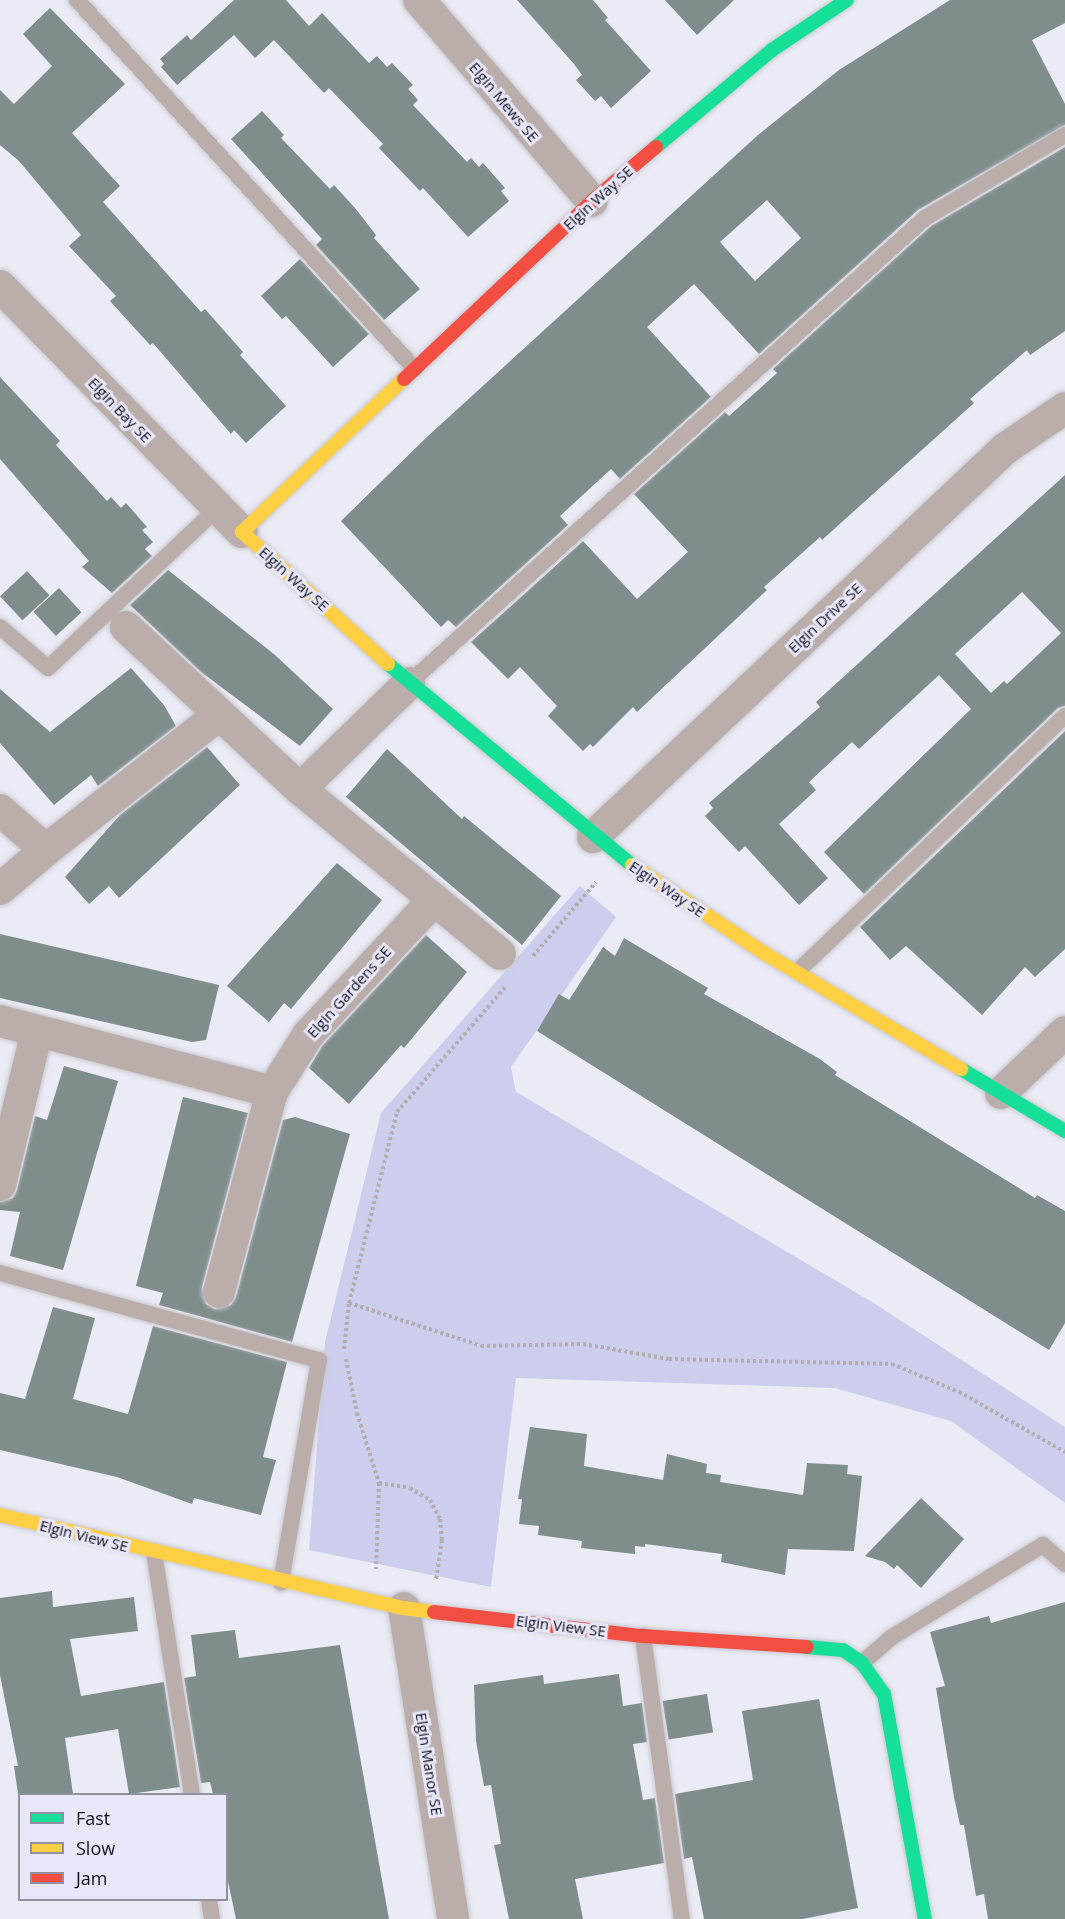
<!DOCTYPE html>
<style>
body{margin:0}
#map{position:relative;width:1065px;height:1919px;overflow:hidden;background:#ebebf5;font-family:"Open Sans",sans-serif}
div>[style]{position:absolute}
.green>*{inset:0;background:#cdcdee}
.building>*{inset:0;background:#7f8d8d;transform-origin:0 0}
.path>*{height:4px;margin-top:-2px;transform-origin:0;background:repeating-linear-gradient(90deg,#b4acae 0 3px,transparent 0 6px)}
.roads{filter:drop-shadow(0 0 2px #c8c8d1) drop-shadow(0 0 2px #c8c8d1)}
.lane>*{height:16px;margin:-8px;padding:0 8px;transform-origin:8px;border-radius:8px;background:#bbaeaa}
.street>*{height:32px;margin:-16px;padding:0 16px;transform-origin:16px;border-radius:16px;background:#bbaeaa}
.fast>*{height:14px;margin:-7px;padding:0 7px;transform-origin:7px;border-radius:7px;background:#16e098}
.slow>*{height:14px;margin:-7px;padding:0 7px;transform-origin:7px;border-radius:7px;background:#ffcf43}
.jam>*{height:14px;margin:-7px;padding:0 7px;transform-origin:7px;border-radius:7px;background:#f24e42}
span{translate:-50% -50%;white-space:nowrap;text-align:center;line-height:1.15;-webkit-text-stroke:6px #e7e7f9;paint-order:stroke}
.street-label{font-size:15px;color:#0e0e1c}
.legend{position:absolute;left:18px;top:1793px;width:210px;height:108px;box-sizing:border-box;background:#e7e7f9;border:2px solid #9090a1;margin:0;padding:8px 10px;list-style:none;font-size:18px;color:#0e0e1c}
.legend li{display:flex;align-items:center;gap:12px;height:30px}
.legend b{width:30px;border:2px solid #9090a1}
</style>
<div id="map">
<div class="green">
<i style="clip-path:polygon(580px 886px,616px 917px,511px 1067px,516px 1092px,872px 1302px,1065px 1427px,1065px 1503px,951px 1421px,835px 1388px,516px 1378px,491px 1587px,309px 1550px,325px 1342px,381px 1113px)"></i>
</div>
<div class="building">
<i style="clip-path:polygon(234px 0,286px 0,309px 26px,322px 13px,369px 63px,377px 56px,387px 67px,392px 63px,413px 85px,408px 89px,418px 100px,413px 105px,467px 162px,471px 158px,479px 167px,483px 163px,505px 188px,501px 191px,509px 201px,468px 237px,423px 188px,420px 191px,379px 148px,383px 144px,329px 88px,324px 93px,274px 40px,255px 58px,234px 35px,177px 85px,161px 67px,164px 64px,160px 59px,187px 35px,191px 40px)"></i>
<i style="clip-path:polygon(517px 0,593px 0,608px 18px,605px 20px,651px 71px,611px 108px,601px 96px,595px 101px,576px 80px,582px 75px,574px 64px)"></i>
<i style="clip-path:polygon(665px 0,734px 0,697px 35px)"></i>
<i style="clip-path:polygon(evenodd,950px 0,1065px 0,1065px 23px,1032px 40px,1065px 104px,1065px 125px,918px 210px,759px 354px,694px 284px,647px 327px,711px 397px,620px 479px,611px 469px,560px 516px,568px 525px,456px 627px,448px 620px,441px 627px,341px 521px,428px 436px,758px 135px,839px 70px,950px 0,767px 200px,801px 238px,755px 281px,720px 242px,767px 200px)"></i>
<i style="clip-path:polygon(50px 8px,125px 84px,72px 133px,120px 186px,103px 202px,201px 312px,205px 309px,243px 352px,240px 355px,286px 406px,246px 443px,234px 430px,231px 434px,153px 343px,150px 345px,110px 301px,116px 296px,69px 246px,81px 235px,19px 161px,0 145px,0 90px,14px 104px,52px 66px,23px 34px)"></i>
<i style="clip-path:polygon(262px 111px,284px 135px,281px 138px,330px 189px,334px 185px,355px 208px,376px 235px,374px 238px,420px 289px,384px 320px,316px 245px,322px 239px,231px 139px)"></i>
<i style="clip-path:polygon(1065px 147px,1065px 331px,1030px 355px,1027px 350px,970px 399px,974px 403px,822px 540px,820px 537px,764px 587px,767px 590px,637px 712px,633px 707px,593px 747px,590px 744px,583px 751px,548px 716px,557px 706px,520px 667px,508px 679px,471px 642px,583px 541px,637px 599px,688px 552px,634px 494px,725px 412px,729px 416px,777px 373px,773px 369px,931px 226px)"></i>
<i style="clip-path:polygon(300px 259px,369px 334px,333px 367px,286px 316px,282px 319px,261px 296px)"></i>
<i style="clip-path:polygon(0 377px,60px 441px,56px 445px,107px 501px,111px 497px,121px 508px,126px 503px,147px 527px,142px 530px,153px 542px,145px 549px,152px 556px,112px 593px,82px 567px,89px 561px,0 459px)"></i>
<i style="clip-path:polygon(evenodd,1065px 475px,1065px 706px,1058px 708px,864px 894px,824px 852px,971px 709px,939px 675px,859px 749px,852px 742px,809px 782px,816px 790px,779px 824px,828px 878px,799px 905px,745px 846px,739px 852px,705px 816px,713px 808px,709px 803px,820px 707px,816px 702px,1065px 475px,1022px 592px,1061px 633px,1007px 684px,1004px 681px,991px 693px,955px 654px,1022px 592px)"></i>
<i style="clip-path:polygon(168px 570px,275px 655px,333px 709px,300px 746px,201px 672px,130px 605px)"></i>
<i style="left:27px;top:571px;width:33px;height:37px;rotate:47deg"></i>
<i style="left:59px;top:588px;width:33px;height:35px;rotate:47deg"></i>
<i style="clip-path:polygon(131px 668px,164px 705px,176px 726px,98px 786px,91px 775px,54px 805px,0 743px,0 689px,50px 732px)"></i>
<i style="clip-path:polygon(1065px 731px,1065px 949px,1035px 977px,1025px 967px,982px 1015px,906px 946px,890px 960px,860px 927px)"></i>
<i style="clip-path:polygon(207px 747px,240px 785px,119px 898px,109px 886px,89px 904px,65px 877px,120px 815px)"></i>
<i style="clip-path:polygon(387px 749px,462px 819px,464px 816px,561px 896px,522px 945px,346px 797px)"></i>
<i style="clip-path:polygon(337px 863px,382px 900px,291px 1009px,284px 1003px,269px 1022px,227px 986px)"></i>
<i style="clip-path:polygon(0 934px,219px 985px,206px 1040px,192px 1042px,0 998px)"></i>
<i style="clip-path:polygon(426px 935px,467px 972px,404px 1048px,401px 1045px,349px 1104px,309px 1068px,322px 1046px)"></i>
<i style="clip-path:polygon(624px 938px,708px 988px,704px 994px,820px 1059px,837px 1072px,835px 1075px,1035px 1198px,1037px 1195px,1065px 1211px,1065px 1323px,1049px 1350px,537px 1031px,559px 994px,569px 1000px,603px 947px,615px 956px)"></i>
<i style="clip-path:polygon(64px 1066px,118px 1081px,63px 1270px,10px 1256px,20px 1212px,0 1210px,0 1202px,13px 1198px,17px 1190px,35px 1116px,47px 1120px)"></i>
<i style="clip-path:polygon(183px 1097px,248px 1113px,202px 1287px,206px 1304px,215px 1309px,231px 1305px,236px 1297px,283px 1120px,295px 1117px,350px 1134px,292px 1342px,159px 1305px,163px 1293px,136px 1286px)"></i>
<i style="clip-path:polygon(53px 1307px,95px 1318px,73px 1399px,128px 1414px,153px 1326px,287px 1362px,263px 1457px,276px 1460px,261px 1515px,194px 1498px,192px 1504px,117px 1477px,0 1450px,0 1393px,25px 1399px)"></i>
<i style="clip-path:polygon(530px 1427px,587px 1434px,584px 1466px,663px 1480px,667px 1454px,707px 1464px,706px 1473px,721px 1475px,720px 1482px,803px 1495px,807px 1463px,848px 1465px,847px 1474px,862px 1476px,854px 1551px,788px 1549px,785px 1575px,721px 1562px,722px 1554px,645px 1544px,645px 1547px,635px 1546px,635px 1554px,581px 1548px,582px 1541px,538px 1535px,539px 1526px,519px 1524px,522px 1499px,518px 1499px)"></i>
<i style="clip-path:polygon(921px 1498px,964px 1539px,921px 1588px,897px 1565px,894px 1569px,885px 1562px,865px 1556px)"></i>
<i style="clip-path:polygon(52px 1591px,53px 1607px,134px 1597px,138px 1631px,70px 1639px,81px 1696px,164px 1682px,180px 1787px,129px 1794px,118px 1729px,65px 1738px,73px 1794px,18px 1794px,14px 1766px,18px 1766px,0 1675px,0 1598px)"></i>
<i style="clip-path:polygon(1065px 1602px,1065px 1919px,988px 1919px,984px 1894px,976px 1896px,964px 1825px,960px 1825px,954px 1797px,936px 1688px,945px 1686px,930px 1632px,989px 1616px,991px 1623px)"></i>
<i style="clip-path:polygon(235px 1630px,239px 1658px,340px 1645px,389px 1919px,236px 1919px,226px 1872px,226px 1794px,213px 1794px,210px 1782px,201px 1783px,184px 1678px,196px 1676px,191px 1635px)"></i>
<i style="clip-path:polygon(619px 1674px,623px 1706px,642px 1703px,647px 1742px,633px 1744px,643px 1800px,655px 1798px,664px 1863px,575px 1879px,583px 1919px,509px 1919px,494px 1845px,501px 1844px,491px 1785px,484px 1786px,476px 1741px,474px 1685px,543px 1675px,544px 1684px)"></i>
<i style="left:707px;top:1694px;width:39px;height:45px;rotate:81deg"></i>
<i style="clip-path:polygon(819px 1699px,858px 1908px,803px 1919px,704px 1919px,692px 1857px,684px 1859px,675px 1794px,753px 1780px,742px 1711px)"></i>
</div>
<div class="path">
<i style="left:533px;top:956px;width:97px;rotate:-49.6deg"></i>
<i style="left:349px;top:1303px;width:139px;rotate:18deg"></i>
<i style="left:481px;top:1346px;width:102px;rotate:-1.1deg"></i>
<i style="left:583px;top:1344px;width:87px;rotate:9.9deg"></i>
<i style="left:669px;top:1359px;width:223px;rotate:1.3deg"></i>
<i style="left:892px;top:1364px;width:73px;rotate:22.7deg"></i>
<i style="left:959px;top:1392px;width:122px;rotate:29.5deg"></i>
<i style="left:344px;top:1349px;width:46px;rotate:-83.8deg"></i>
<i style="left:349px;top:1303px;width:197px;rotate:-75.9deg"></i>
<i style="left:397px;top:1112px;width:167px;rotate:-49.1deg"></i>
<i style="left:346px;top:1359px;width:55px;rotate:78.5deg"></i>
<i style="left:357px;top:1413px;width:73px;rotate:72.6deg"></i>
<i style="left:379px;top:1483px;width:86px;rotate:92deg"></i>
<i style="left:379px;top:1483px;width:31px;rotate:9deg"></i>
<i style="left:410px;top:1488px;width:23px;rotate:31deg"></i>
<i style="left:430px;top:1500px;width:21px;rotate:62deg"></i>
<i style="left:440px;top:1519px;width:21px;rotate:85deg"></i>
<i style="left:442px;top:1540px;width:40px;rotate:98.5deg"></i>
</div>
<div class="roads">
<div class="lane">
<i style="left:77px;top:0;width:500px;rotate:47.51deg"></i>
<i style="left:0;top:627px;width:63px;rotate:40.5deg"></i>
<i style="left:48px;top:668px;width:232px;rotate:-43.3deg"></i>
<i style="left:409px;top:683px;width:695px;rotate:-42.02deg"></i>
<i style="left:925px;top:218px;width:163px;rotate:-30.7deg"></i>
<i style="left:798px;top:971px;width:369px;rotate:-43.7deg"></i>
<i style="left:0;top:1273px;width:331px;rotate:15.3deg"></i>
<i style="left:319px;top:1360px;width:226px;rotate:99.7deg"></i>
<i style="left:154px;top:1552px;width:245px;rotate:81.1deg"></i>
<i style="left:643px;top:1636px;width:286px;rotate:82.2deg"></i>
<i style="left:862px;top:1663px;width:40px;rotate:-41deg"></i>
<i style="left:892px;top:1637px;width:177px;rotate:-31.4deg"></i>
<i style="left:1043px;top:1545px;width:29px;rotate:41deg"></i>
<i style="left:209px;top:1900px;width:19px;rotate:81deg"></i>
</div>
<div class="street">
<i style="left:419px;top:0;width:265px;rotate:49.3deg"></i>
<i style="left:0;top:286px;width:345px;rotate:45.5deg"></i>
<i style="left:126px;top:627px;width:238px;rotate:43deg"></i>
<i style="left:409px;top:683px;width:152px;rotate:135.8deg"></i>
<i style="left:300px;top:789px;width:259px;rotate:39.5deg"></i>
<i style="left:0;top:810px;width:61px;rotate:41deg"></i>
<i style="left:46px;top:850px;width:219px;rotate:-38deg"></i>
<i style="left:593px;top:837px;width:567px;rotate:-43.29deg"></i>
<i style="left:1006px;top:448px;width:71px;rotate:-34.1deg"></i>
<i style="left:0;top:889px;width:60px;rotate:-40.3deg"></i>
<i style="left:0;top:1021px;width:281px;rotate:14.6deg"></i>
<i style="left:272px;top:1092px;width:67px;rotate:-57.7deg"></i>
<i style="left:308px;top:1035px;width:185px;rotate:-47deg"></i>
<i style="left:1001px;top:1093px;width:88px;rotate:-43.6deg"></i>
<i style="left:0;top:1185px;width:158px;rotate:-76.5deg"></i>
<i style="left:219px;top:1292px;width:207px;rotate:-75.2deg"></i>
<i style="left:404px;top:1608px;width:315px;rotate:81deg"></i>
</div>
<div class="fast">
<i style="left:656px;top:147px;width:151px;rotate:-39.9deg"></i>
<i style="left:772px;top:50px;width:90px;rotate:-33.7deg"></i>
<i style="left:388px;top:664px;width:316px;rotate:39.5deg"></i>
<i style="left:961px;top:1069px;width:121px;rotate:30.8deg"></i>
<i style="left:807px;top:1647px;width:36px;rotate:5deg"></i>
<i style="left:843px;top:1650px;width:23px;rotate:34deg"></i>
<i style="left:862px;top:1663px;width:38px;rotate:55deg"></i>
<i style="left:884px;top:1694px;width:229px;rotate:79.7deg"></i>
</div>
<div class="slow">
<i style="left:388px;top:664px;width:197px;rotate:-137.9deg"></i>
<i style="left:242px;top:532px;width:223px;rotate:-43.4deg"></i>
<i style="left:632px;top:865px;width:159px;rotate:33.7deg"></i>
<i style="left:764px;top:953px;width:229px;rotate:30.5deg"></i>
<i style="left:0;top:1515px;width:415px;rotate:13deg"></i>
<i style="left:404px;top:1608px;width:30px;rotate:8deg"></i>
</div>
<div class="jam">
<i style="left:404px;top:379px;width:259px;rotate:-43.4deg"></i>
<i style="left:592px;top:201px;width:84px;rotate:-40.2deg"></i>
<i style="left:434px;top:1612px;width:210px;rotate:6.6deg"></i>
<i style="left:643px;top:1636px;width:164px;rotate:3.8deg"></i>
</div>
</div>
<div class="street-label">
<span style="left:504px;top:102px;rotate:50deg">Elgin Mews SE</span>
<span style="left:598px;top:198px;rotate:-42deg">Elgin Way SE</span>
<span style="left:120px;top:410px;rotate:46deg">Elgin Bay SE</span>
<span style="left:294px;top:579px;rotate:42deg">Elgin Way SE</span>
<span style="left:825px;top:618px;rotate:-43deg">Elgin Drive SE</span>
<span style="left:667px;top:889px;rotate:34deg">Elgin Way SE</span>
<span style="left:349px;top:992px;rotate:-48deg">Elgin Gardens SE</span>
<span style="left:84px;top:1536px;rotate:14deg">Elgin View SE</span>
<span style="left:561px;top:1626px;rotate:7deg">Elgin View SE</span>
<span style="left:429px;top:1764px;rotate:81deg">Elgin Manor SE</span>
</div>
<ul class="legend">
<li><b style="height:8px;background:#16e098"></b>Fast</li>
<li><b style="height:8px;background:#ffcf43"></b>Slow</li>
<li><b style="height:8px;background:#f24e42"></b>Jam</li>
</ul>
</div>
